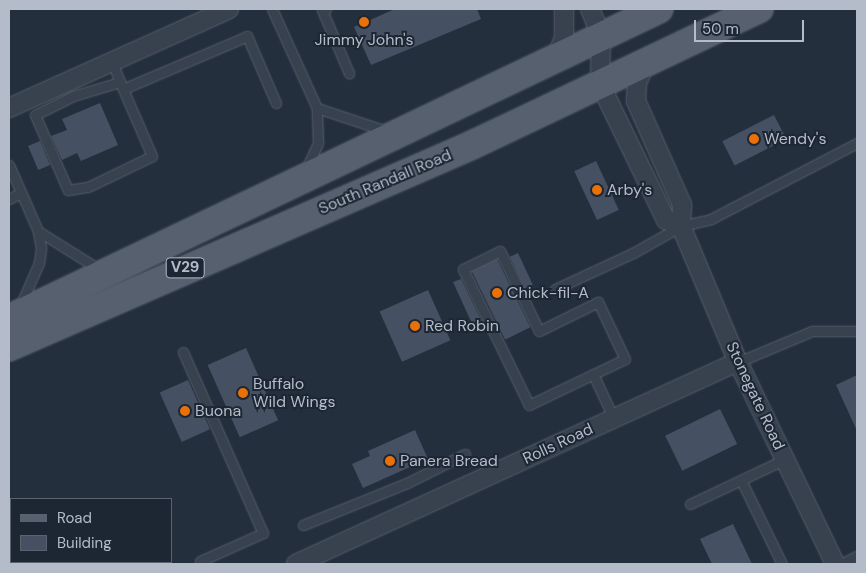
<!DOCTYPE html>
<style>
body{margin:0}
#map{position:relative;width:866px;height:573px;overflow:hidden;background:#242f3e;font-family:"DM Sans",sans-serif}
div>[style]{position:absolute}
.building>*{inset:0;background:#455162;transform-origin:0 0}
.roads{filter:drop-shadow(0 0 1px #565f6c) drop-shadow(0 0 1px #565f6c)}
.lane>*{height:9px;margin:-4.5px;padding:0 4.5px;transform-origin:4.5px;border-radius:4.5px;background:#38414e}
.street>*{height:18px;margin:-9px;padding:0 9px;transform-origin:9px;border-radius:9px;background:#38414e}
.primary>*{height:28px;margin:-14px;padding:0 14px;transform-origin:14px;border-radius:14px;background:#56606e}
.dots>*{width:14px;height:14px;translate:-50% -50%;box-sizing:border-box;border:2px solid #1d2633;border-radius:50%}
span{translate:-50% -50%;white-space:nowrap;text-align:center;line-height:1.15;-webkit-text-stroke:4px #1d2633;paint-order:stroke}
.shield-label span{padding:1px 4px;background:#1d2633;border:1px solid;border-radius:4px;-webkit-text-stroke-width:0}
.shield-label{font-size:15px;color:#b4bcc9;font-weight:700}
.poi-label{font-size:16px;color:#b4bcc9}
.left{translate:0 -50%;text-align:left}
.street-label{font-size:16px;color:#b4bcc9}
.frame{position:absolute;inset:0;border:10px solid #b4bcc9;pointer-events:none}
.legend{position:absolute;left:10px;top:498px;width:162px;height:65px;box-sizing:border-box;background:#1d2633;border:1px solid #59626f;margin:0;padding:6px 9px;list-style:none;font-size:15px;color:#b4bcc9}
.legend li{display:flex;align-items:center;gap:10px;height:25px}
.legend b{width:25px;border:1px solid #59626f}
.scale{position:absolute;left:694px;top:20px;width:110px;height:22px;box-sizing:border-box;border:2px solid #b4bcc9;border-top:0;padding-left:6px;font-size:15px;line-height:18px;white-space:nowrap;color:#b4bcc9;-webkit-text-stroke:4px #1d2633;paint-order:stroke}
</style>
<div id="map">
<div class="building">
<i style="clip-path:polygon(395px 9px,477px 9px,481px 19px,371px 65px,354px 27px)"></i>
<i style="clip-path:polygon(100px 103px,118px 145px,81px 161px,77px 153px,62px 160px,51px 136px,67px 130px,62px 119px)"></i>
<i style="left:774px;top:115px;width:27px;height:58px;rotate:63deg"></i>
<i style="left:40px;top:141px;width:26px;height:13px;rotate:67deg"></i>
<i style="left:596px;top:161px;width:54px;height:24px;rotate:65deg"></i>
<i style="left:518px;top:253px;width:35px;height:9px;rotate:65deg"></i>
<i style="left:497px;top:259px;width:76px;height:28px;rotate:64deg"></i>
<i style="clip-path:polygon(461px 279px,483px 324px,474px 328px,453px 282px)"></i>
<i style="left:428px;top:290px;width:55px;height:53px;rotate:66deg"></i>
<i style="left:246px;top:348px;width:79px;height:42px;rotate:66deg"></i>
<i style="clip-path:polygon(857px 375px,857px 431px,836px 385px)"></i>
<i style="left:188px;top:380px;width:54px;height:31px;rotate:66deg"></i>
<i style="left:720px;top:409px;width:39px;height:61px;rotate:64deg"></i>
<i style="clip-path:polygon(415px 430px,428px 459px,363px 488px,352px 464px,370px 456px,368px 451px)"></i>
<i style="clip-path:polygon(733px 524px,752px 564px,712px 564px,700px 539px)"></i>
</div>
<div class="roads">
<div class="lane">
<i style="left:272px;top:9px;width:109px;rotate:65.6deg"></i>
<i style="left:326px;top:9px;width:4px;rotate:166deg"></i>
<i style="left:322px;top:10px;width:69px;rotate:66.8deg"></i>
<i style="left:112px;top:62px;width:29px;rotate:68deg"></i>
<i style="left:123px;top:89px;width:135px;rotate:-23.1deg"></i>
<i style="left:247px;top:36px;width:73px;rotate:66.6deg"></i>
<i style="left:120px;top:82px;width:49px;rotate:163.4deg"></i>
<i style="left:73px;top:96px;width:42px;rotate:153.4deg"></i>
<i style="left:35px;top:115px;width:82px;rotate:66.3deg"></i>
<i style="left:68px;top:190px;width:20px;rotate:-9deg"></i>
<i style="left:88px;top:187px;width:71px;rotate:-25.8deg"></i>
<i style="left:152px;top:156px;width:73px;rotate:-113.4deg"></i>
<i style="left:9px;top:165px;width:72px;rotate:66.3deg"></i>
<i style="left:306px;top:169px;width:29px;rotate:-65deg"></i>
<i style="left:318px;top:143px;width:35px;rotate:-92deg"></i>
<i style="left:317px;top:108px;width:73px;rotate:18.4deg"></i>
<i style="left:9px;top:199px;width:13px;rotate:-27deg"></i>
<i style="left:500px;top:251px;width:89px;rotate:64deg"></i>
<i style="left:539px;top:331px;width:66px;rotate:-26.2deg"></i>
<i style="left:598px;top:302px;width:63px;rotate:64.7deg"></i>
<i style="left:625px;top:359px;width:106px;rotate:154.4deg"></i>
<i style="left:529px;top:405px;width:151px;rotate:-115.9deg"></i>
<i style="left:463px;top:269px;width:41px;rotate:-25.9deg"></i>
<i style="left:555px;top:289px;width:86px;rotate:-24.8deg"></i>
<i style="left:633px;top:253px;width:55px;rotate:-29.4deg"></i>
<i style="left:681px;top:226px;width:31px;rotate:-13deg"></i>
<i style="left:711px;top:219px;width:165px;rotate:-27.5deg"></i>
<i style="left:20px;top:306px;width:47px;rotate:-66.2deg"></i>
<i style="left:39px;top:263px;width:15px;rotate:-82deg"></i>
<i style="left:41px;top:248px;width:17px;rotate:-100deg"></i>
<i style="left:38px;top:231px;width:75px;rotate:32deg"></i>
<i style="left:183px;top:352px;width:198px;rotate:66.2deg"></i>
<i style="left:263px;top:533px;width:69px;rotate:156deg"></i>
<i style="left:738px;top:362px;width:80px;rotate:-22.7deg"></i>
<i style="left:812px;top:331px;width:45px"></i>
<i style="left:593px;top:374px;width:50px;rotate:65deg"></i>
<i style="left:741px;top:480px;width:93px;rotate:64deg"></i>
<i style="left:690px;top:504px;width:105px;rotate:-25.3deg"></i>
<i style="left:303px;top:525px;width:112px;rotate:-22deg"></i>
<i style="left:407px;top:483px;width:65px;rotate:-26.6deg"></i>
<i style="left:841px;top:564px;width:18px;rotate:-27deg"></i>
</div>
<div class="street">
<i style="left:590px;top:9px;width:28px;rotate:67deg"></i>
<i style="left:601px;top:35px;width:49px;rotate:91.2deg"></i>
<i style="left:600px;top:84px;width:151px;rotate:64.1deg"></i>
<i style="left:666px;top:220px;width:16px;rotate:22deg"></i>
<i style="left:555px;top:61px;width:26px;rotate:-69deg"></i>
<i style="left:564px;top:37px;width:28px;rotate:-90deg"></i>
<i style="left:647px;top:61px;width:23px;rotate:115deg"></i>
<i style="left:637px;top:82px;width:19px;rotate:93deg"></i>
<i style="left:636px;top:101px;width:114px;rotate:66.1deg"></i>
<i style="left:682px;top:205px;width:21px;rotate:93deg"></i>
<i style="left:681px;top:226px;width:147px;rotate:67.3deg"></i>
<i style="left:738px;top:362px;width:224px;rotate:64.3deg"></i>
<i style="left:9px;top:108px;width:241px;rotate:-24.2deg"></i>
<i style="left:296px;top:564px;width:486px;rotate:-24.6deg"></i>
</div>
<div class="primary">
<i style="left:9px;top:319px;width:720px;rotate:-25.5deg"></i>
<i style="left:9px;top:347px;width:505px;rotate:-23.57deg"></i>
<i style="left:472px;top:145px;width:318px;rotate:-25.4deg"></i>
</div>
</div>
<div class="dots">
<i style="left:364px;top:22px;background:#e8710a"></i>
<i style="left:754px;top:139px;background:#e8710a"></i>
<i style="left:597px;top:190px;background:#e8710a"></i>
<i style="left:497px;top:293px;background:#e8710a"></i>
<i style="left:415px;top:326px;background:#e8710a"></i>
<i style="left:243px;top:393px;background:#e8710a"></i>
<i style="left:185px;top:411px;background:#e8710a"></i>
<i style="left:390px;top:461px;background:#e8710a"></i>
</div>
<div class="shield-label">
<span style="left:185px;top:268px">V29</span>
</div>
<div class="poi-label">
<span style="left:364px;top:40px">Jimmy John's</span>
<span class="left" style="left:764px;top:139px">Wendy's</span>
<span class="left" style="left:607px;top:190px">Arby's</span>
<span class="left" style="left:507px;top:293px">Chick-fil-A</span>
<span class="left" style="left:425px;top:326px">Red Robin</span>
<span class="left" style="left:253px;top:393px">Buffalo<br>Wild Wings</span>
<span class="left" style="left:195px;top:411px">Buona</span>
<span class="left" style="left:400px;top:461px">Panera Bread</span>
</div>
<div class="street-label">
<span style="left:385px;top:182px;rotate:-23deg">South Randall Road</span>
<span style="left:755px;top:396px;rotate:65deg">Stonegate Road</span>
<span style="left:558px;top:444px;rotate:-25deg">Rolls Road</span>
</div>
<div class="frame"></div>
<ul class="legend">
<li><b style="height:6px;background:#56606e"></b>Road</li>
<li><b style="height:14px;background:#455162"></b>Building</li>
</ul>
<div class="scale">50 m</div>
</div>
